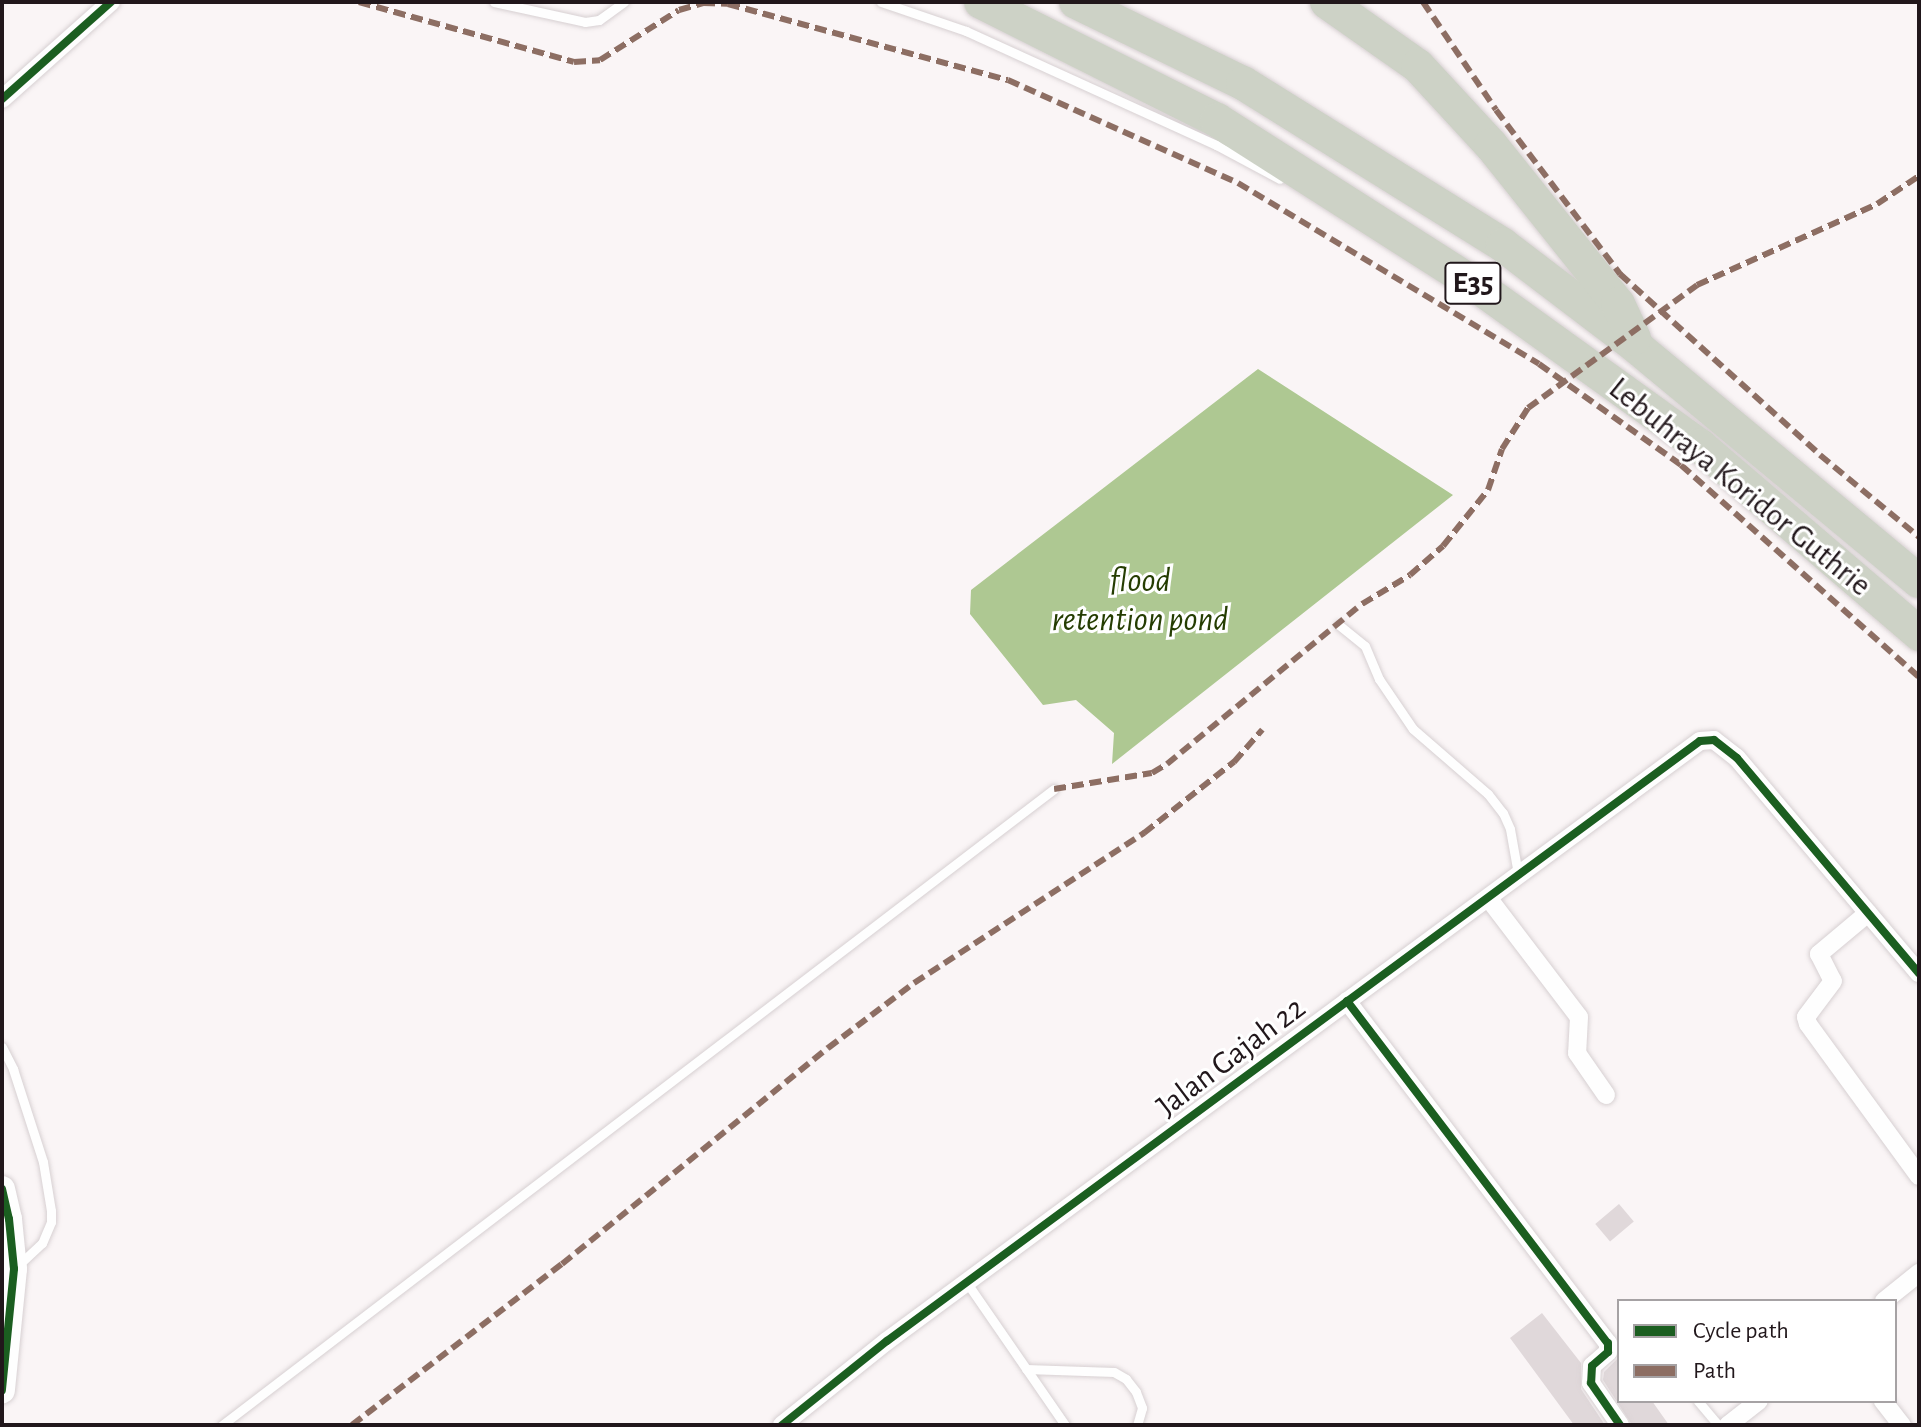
<!DOCTYPE html>
<style>
body{margin:0}
#map{position:relative;width:1921px;height:1427px;overflow:hidden;background:#faf5f6;font-family:"Alegreya Sans",sans-serif}
div>[style]{position:absolute}
.water>*{inset:0;background:#aec892}
.building>*{inset:0;background:#e0d8da;transform-origin:0 0}
.roads{filter:drop-shadow(0 0 2px #d7d0d2) drop-shadow(0 0 2px #d7d0d2)}
.lane>*{height:9px;margin:-4.5px;padding:0 4.5px;transform-origin:4.5px;border-radius:4.5px;background:#fefefe}
.street>*{height:18px;margin:-9px;padding:0 9px;transform-origin:9px;border-radius:9px;background:#fefefe}
.secondary>*{height:26px;margin:-13px;padding:0 13px;transform-origin:13px;border-radius:13px;background:#fefefe}
.highway>*{height:34px;margin:-17px;padding:0 17px;transform-origin:17px;border-radius:17px;background:#cdd2c6}
.quiet>*{height:6px;margin-top:-3px;transform-origin:0;background:repeating-linear-gradient(90deg,#8d6e63 0 12px,transparent 0 18px)}
.cycleway>*{height:8px;margin:-4px;padding:0 4px;transform-origin:4px;border-radius:4px;background:#1b5e20}
span{translate:-50% -50%;white-space:nowrap;text-align:center;line-height:1.15;-webkit-text-stroke:6px #fff;paint-order:stroke}
.shield-label span{padding:2px 6px;background:#fff;border:2px solid;border-radius:6px;-webkit-text-stroke-width:0}
.shield-label{font-size:30px;color:#21171b;font-weight:700}
.street-label{font-size:32px;color:#21171b}
.water-label{font-size:34px;color:#253d02;font-style:italic}
.frame{position:absolute;inset:0;border:4px solid #21171b;pointer-events:none}
.legend{position:absolute;left:1617px;top:1299px;width:280px;height:104px;box-sizing:border-box;background:#fff;border:2px solid #a6a2a4;margin:0;padding:10px 14px;list-style:none;font-size:24px;color:#21171b}
.legend li{display:flex;align-items:center;gap:16px;height:40px}
.legend b{width:40px;border:2px solid #a6a2a4}
</style>
<div id="map">
<div class="water">
<i style="clip-path:polygon(1258px 369px,1453px 495px,1112px 764px,1114px 733px,1076px 700px,1043px 705px,970px 614px,971px 590px)"></i>
</div>
<div class="building">
<i style="left:1619px;top:1204px;width:23px;height:31px;rotate:50deg"></i>
<i style="clip-path:polygon(1542px 1313px,1581px 1363px,1581px 1389px,1605px 1425px,1574px 1425px,1510px 1338px)"></i>
<i style="clip-path:polygon(1619px 1357px,1619px 1401px,1652px 1401px,1669px 1425px,1632px 1425px,1603px 1380px,1604px 1372px)"></i>
</div>
<div class="roads">
<div class="lane">
<i style="left:494px;top:2px;width:93px;rotate:12.4deg"></i>
<i style="left:585px;top:22px;width:14px;rotate:-8deg"></i>
<i style="left:599px;top:20px;width:31px;rotate:-36deg"></i>
<i style="left:881px;top:2px;width:90px;rotate:18.8deg"></i>
<i style="left:966px;top:31px;width:275px;rotate:24.5deg"></i>
<i style="left:1216px;top:145px;width:72px;rotate:28deg"></i>
<i style="left:1339px;top:625px;width:33px;rotate:39deg"></i>
<i style="left:1365px;top:646px;width:36px;rotate:67deg"></i>
<i style="left:1379px;top:679px;width:60px;rotate:55.8deg"></i>
<i style="left:1413px;top:729px;width:99px;rotate:40.9deg"></i>
<i style="left:1488px;top:794px;width:24px;rotate:52deg"></i>
<i style="left:1503px;top:813px;width:17px;rotate:66deg"></i>
<i style="left:1510px;top:829px;width:46px;rotate:79.9deg"></i>
<i style="left:2px;top:1047px;width:25px;rotate:63deg"></i>
<i style="left:13px;top:1069px;width:98px;rotate:72.1deg"></i>
<i style="left:43px;top:1162px;width:50px;rotate:80.7deg"></i>
<i style="left:51px;top:1211px;width:11px;rotate:90deg"></i>
<i style="left:51px;top:1222px;width:23px;rotate:113deg"></i>
<i style="left:42px;top:1243px;width:34px;rotate:137deg"></i>
<i style="left:967px;top:1283px;width:173px;rotate:55.4deg"></i>
<i style="left:1026px;top:1369px;width:88px;rotate:2deg"></i>
<i style="left:1114px;top:1372px;width:14px;rotate:30deg"></i>
<i style="left:1126px;top:1379px;width:16px;rotate:52deg"></i>
<i style="left:1136px;top:1392px;width:17px;rotate:69deg"></i>
<i style="left:1142px;top:1408px;width:18px;rotate:106deg"></i>
<i style="left:1698px;top:1401px;width:31px;rotate:50deg"></i>
<i style="left:222px;top:1425px;width:1047px;rotate:-37.4deg"></i>
</div>
<div class="street">
<i style="left:2px;top:99px;width:146px;rotate:-41.7deg"></i>
<i style="left:1489px;top:899px;width:148px;rotate:52.7deg"></i>
<i style="left:1579px;top:1017px;width:36px;rotate:93deg"></i>
<i style="left:1577px;top:1053px;width:51px;rotate:55.4deg"></i>
<i style="left:1868px;top:913px;width:64px;rotate:140.1deg"></i>
<i style="left:1819px;top:954px;width:30px;rotate:63deg"></i>
<i style="left:1833px;top:981px;width:45px;rotate:126.9deg"></i>
<i style="left:1806px;top:1017px;width:7px;rotate:74deg"></i>
<i style="left:1808px;top:1024px;width:188px;rotate:53.9deg"></i>
<i style="left:1347px;top:1001px;width:430px;rotate:52.7deg"></i>
<i style="left:1608px;top:1343px;width:9px;rotate:90deg"></i>
<i style="left:1608px;top:1352px;width:21px;rotate:139deg"></i>
<i style="left:1592px;top:1366px;width:17px;rotate:93deg"></i>
<i style="left:1591px;top:1383px;width:51px;rotate:55.4deg"></i>
<i style="left:1884px;top:1301px;width:45px;rotate:-38.7deg"></i>
<i style="left:1883px;top:1401px;width:31px;rotate:52deg"></i>
<i style="left:782px;top:1425px;width:134px;rotate:-38.7deg"></i>
<i style="left:887px;top:1341px;width:1010px;rotate:-36.43deg"></i>
<i style="left:1700px;top:741px;width:14px;rotate:-4deg"></i>
<i style="left:1714px;top:740px;width:29px;rotate:38deg"></i>
<i style="left:1737px;top:758px;width:282px;rotate:49.8deg"></i>
<i style="left:1728px;top:1425px;width:39px;rotate:-38deg"></i>
</div>
<div class="secondary">
<i style="left:2px;top:1189px;width:31px;rotate:77deg"></i>
<i style="left:9px;top:1219px;width:50px;rotate:84.3deg"></i>
<i style="left:14px;top:1269px;width:122px;rotate:95.7deg"></i>
</div>
<div class="highway">
<i style="left:981px;top:2px;width:264px;rotate:26.6deg"></i>
<i style="left:1217px;top:120px;width:307px;rotate:32.5deg"></i>
<i style="left:1476px;top:285px;width:276px;rotate:35.7deg"></i>
<i style="left:1700px;top:446px;width:289px;rotate:40.6deg"></i>
<i style="left:1076px;top:2px;width:186px;rotate:25.9deg"></i>
<i style="left:1243px;top:83px;width:306px;rotate:31.9deg"></i>
<i style="left:1503px;top:245px;width:170px;rotate:37.3deg"></i>
<i style="left:1638px;top:348px;width:365px;rotate:39.7deg"></i>
<i style="left:1327px;top:2px;width:111px;rotate:35.1deg"></i>
<i style="left:1418px;top:66px;width:108px;rotate:47.3deg"></i>
<i style="left:1491px;top:145px;width:203px;rotate:51.4deg"></i>
<i style="left:1618px;top:304px;width:38px;rotate:65deg"></i>
</div>
</div>
<div class="quiet">
<i style="left:359px;top:2px;width:223px;rotate:15.6deg"></i>
<i style="left:574px;top:62px;width:26px;rotate:-4deg"></i>
<i style="left:600px;top:60px;width:93px;rotate:-32.3deg"></i>
<i style="left:679px;top:10px;width:25px;rotate:-16deg"></i>
<i style="left:703px;top:3px;width:25px;rotate:2deg"></i>
<i style="left:728px;top:4px;width:290px;rotate:15.2deg"></i>
<i style="left:1008px;top:80px;width:252px;rotate:24.1deg"></i>
<i style="left:1238px;top:183px;width:351px;rotate:31deg"></i>
<i style="left:1539px;top:364px;width:174px;rotate:35.4deg"></i>
<i style="left:1681px;top:465px;width:319px;rotate:41.7deg"></i>
<i style="left:1423px;top:2px;width:130px;rotate:55.9deg"></i>
<i style="left:1496px;top:110px;width:206px;rotate:52.9deg"></i>
<i style="left:1620px;top:274px;width:270px;rotate:42.1deg"></i>
<i style="left:1820px;top:455px;width:129px;rotate:39.6deg"></i>
<i style="left:1054px;top:789px;width:99px;rotate:-9.3deg"></i>
<i style="left:1152px;top:773px;width:17px;rotate:-31deg"></i>
<i style="left:1167px;top:764px;width:252px;rotate:-39.4deg"></i>
<i style="left:1362px;top:604px;width:56px;rotate:-31.1deg"></i>
<i style="left:1410px;top:575px;width:44px;rotate:-41.3deg"></i>
<i style="left:1443px;top:546px;width:72px;rotate:-51.2deg"></i>
<i style="left:1488px;top:490px;width:43px;rotate:-71.1deg"></i>
<i style="left:1502px;top:449px;width:49px;rotate:-57.6deg"></i>
<i style="left:1528px;top:408px;width:209px;rotate:-36deg"></i>
<i style="left:1697px;top:285px;width:197px;rotate:-24.2deg"></i>
<i style="left:1877px;top:204px;width:50px;rotate:-33.7deg"></i>
<i style="left:352px;top:1425px;width:265px;rotate:-37.5deg"></i>
<i style="left:562px;top:1264px;width:343px;rotate:-39.1deg"></i>
<i style="left:828px;top:1048px;width:108px;rotate:-37.1deg"></i>
<i style="left:914px;top:983px;width:275px;rotate:-33.1deg"></i>
<i style="left:1144px;top:833px;width:115px;rotate:-38.3deg"></i>
<i style="left:1234px;top:762px;width:43px;rotate:-48.8deg"></i>
</div>
<div class="cycleway">
<i style="left:2px;top:99px;width:146px;rotate:-41.7deg"></i>
<i style="left:1347px;top:1001px;width:430px;rotate:52.7deg"></i>
<i style="left:1608px;top:1343px;width:9px;rotate:90deg"></i>
<i style="left:1608px;top:1352px;width:21px;rotate:139deg"></i>
<i style="left:1592px;top:1366px;width:17px;rotate:93deg"></i>
<i style="left:1591px;top:1383px;width:51px;rotate:55.4deg"></i>
<i style="left:2px;top:1189px;width:31px;rotate:77deg"></i>
<i style="left:9px;top:1219px;width:50px;rotate:84.3deg"></i>
<i style="left:14px;top:1269px;width:122px;rotate:95.7deg"></i>
<i style="left:782px;top:1425px;width:134px;rotate:-38.7deg"></i>
<i style="left:887px;top:1341px;width:1010px;rotate:-36.43deg"></i>
<i style="left:1700px;top:741px;width:14px;rotate:-4deg"></i>
<i style="left:1714px;top:740px;width:29px;rotate:38deg"></i>
<i style="left:1737px;top:758px;width:282px;rotate:49.8deg"></i>
</div>
<div class="shield-label">
<span style="left:1473px;top:283px">E35</span>
</div>
<div class="street-label">
<span style="left:1740px;top:487px;rotate:39deg">Lebuhraya Koridor Guthrie</span>
<span style="left:1231px;top:1057px;rotate:-37deg">Jalan Gajah 22</span>
</div>
<div class="water-label">
<span style="left:1140px;top:601px">flood<br>retention pond</span>
</div>
<div class="frame"></div>
<ul class="legend">
<li><b style="height:10px;background:#1b5e20"></b>Cycle path</li>
<li><b style="height:10px;background:#8d6e63"></b>Path</li>
</ul>
</div>
